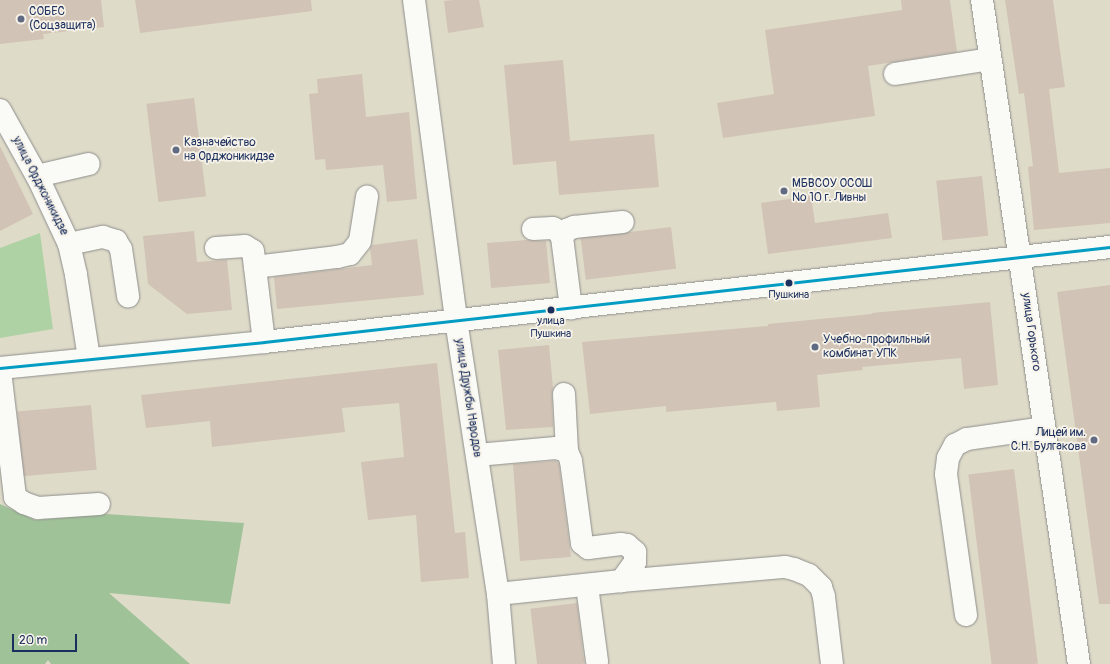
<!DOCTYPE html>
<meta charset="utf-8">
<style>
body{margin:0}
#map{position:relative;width:1110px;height:664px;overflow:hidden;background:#dfdbc9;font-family:Pangolin,sans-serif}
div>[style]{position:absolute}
.green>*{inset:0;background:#aed2a3}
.forest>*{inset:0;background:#a0c299}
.building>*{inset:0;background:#d1c3b6;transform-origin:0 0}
.roads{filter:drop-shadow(0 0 1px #8e8f8d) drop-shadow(0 0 1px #8e8f8d)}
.minor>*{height:22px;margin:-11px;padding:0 11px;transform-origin:11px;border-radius:11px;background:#fafaf7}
.major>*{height:22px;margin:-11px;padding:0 11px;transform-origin:11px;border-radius:11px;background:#fafaf7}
.bus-1>*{height:3px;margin:-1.5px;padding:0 1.5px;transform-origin:1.5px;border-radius:1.5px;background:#039dc3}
.dots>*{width:11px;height:11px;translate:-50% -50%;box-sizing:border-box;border:2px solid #f7f3e8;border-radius:50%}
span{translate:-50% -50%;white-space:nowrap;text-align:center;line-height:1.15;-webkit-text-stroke:3.5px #f7f3e8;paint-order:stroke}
.bus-label{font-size:11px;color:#1b2f5e}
.poi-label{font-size:12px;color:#1b2f5e}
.left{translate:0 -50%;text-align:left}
.right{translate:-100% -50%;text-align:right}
.street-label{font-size:12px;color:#1b2f5e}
.scale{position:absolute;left:12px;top:634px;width:65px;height:18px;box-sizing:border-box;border:2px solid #1b2f5e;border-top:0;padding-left:5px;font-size:12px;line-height:14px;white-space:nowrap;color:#1b2f5e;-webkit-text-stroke:3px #f7f3e8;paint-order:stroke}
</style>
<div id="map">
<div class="green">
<i style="clip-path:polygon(40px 233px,53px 329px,0 338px,0 248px)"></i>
</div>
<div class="forest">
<i style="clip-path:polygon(0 504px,35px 520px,106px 514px,244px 523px,230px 604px,109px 593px,190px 664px,51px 664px,48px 660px,45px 664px,0 664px)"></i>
</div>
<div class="building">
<i style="clip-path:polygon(0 0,101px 0,104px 27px,43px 34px,44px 39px,0 44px)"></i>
<i style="clip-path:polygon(135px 0,311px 0,312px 11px,140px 33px)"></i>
<i style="clip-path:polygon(453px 0,479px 0,484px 27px,448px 33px,444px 1px)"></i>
<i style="clip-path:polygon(901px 0,950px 0,957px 52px,868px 66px,875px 116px,723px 138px,717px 103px,774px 94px,765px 30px,902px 10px)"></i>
<i style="clip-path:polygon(1005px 0,1053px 0,1065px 87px,1049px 89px,1059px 173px,1110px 168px,1110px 223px,1034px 230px,1028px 167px,1033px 166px,1024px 93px,1019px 94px)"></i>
<i style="clip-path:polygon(563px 60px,570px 141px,654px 134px,659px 187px,559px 195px,556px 161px,513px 165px,504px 65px)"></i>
<i style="clip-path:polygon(362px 74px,366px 117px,409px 112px,417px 199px,387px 202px,383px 165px,326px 170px,325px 159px,315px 160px,309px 94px,318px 93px,317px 79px)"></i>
<i style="left:194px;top:98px;width:99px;height:48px;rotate:83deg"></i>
<i style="clip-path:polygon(0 146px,33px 214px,0 231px)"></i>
<i style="left:982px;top:176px;width:60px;height:46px;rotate:84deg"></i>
<i style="clip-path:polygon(811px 196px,815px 223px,888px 213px,892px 238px,768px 254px,761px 203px)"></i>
<i style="left:671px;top:227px;width:42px;height:91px;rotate:83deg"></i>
<i style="clip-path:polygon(194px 231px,197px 262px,227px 260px,232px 310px,187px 314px,148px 284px,143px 236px)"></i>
<i style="clip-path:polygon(417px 239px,424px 295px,277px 309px,274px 277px,372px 265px,370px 248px,372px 245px)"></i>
<i style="clip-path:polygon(527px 240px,546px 241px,550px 283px,491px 288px,487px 243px)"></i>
<i style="clip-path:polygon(1110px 285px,1110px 604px,1099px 604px,1057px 292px)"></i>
<i style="clip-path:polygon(990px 302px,998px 385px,964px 389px,961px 358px,862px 367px,863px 370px,817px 375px,820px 407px,777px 411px,776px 402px,666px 412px,666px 406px,590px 414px,582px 342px,768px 326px,768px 324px,872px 314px,872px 313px)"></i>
<i style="clip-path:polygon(549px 345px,553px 388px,552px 395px,553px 427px,506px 430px,498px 350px)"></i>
<i style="clip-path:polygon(437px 363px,455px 533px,465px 532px,469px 578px,421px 582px,416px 515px,368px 520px,361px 462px,404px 457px,399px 403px,342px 408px,345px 432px,212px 447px,210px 421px,146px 428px,141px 395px)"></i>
<i style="left:91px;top:405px;width:65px;height:74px;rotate:85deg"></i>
<i style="clip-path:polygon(556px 461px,559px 464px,571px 557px,520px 561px,513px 464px)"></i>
<i style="left:1014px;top:469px;width:196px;height:46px;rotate:83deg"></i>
<i style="left:577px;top:603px;width:61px;height:47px;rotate:83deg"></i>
</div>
<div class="roads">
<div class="minor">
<i style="left:414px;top:0;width:323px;rotate:82.5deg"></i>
<i style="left:456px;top:320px;width:277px;rotate:81.3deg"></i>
<i style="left:498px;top:594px;width:70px;rotate:85.1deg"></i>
<i style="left:982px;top:0;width:671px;rotate:81.69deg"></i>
<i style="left:895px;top:74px;width:96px;rotate:-9deg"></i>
<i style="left:37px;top:176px;width:53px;rotate:-13deg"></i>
<i style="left:533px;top:229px;width:20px;rotate:-3deg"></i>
<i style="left:553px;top:228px;width:6px;rotate:31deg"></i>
<i style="left:558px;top:231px;width:7px;rotate:56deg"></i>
<i style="left:562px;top:237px;width:72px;rotate:82.8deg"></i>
<i style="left:562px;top:237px;width:9px;rotate:-54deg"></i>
<i style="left:567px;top:230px;width:8px;rotate:-23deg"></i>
<i style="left:574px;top:227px;width:49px;rotate:-5.8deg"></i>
<i style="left:69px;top:244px;width:35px;rotate:-12deg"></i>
<i style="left:103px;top:237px;width:14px;rotate:17deg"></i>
<i style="left:116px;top:241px;width:9px;rotate:58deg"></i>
<i style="left:121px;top:249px;width:48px;rotate:81.5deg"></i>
<i style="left:216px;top:248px;width:29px;rotate:-4deg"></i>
<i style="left:245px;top:246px;width:9px;rotate:32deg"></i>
<i style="left:253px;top:251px;width:92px;rotate:83.1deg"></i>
<i style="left:255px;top:267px;width:83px;rotate:-7deg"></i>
<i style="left:337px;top:257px;width:13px;rotate:-13deg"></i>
<i style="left:350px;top:254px;width:16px;rotate:-52deg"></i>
<i style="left:360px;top:241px;width:45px;rotate:-81deg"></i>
<i style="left:0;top:368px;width:265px;rotate:-5.6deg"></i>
<i style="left:264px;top:342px;width:851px;rotate:-6.41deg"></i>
<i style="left:0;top:371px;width:127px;rotate:83.2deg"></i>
<i style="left:15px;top:497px;width:11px;rotate:34deg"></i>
<i style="left:24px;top:503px;width:15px;rotate:20deg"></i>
<i style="left:38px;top:508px;width:61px;rotate:-3.8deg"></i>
<i style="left:564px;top:394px;width:57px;rotate:87deg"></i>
<i style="left:477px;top:455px;width:79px;rotate:-5.1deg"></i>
<i style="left:556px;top:448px;width:11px;rotate:15deg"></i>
<i style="left:567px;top:451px;width:11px;rotate:68deg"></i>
<i style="left:571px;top:461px;width:83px;rotate:82.4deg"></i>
<i style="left:582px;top:543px;width:8px;rotate:40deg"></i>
<i style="left:588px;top:548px;width:33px;rotate:-7deg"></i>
<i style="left:621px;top:544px;width:6px;rotate:9deg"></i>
<i style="left:627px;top:545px;width:11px;rotate:41deg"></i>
<i style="left:635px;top:552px;width:10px;rotate:90deg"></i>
<i style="left:635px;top:562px;width:24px;rotate:126deg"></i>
<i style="left:587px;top:586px;width:76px;rotate:82.4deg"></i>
<i style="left:498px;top:594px;width:124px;rotate:-6deg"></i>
<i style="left:621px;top:581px;width:165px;rotate:-4.9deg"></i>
<i style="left:785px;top:567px;width:9px;rotate:13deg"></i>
<i style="left:794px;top:569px;width:16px;rotate:22deg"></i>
<i style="left:809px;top:575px;width:17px;rotate:45deg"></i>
<i style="left:821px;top:587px;width:10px;rotate:73deg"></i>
<i style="left:824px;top:597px;width:67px;rotate:83.2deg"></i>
<i style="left:966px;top:615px;width:142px;rotate:-98.1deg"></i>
<i style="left:946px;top:474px;width:16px;rotate:-83deg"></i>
<i style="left:948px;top:458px;width:15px;rotate:-62deg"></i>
<i style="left:955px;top:445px;width:13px;rotate:-27deg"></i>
<i style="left:967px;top:439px;width:78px;rotate:-8.1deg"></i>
</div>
<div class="major">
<i style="left:0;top:110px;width:80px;rotate:60.9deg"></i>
<i style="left:39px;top:180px;width:71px;rotate:64.9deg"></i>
<i style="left:69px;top:244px;width:32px;rotate:77deg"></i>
<i style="left:76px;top:275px;width:84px;rotate:81.1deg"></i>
</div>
</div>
<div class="bus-1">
<i style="left:0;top:368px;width:265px;rotate:-5.6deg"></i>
<i style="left:264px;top:342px;width:851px;rotate:-6.41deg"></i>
</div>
<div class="dots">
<i style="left:21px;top:19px;background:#606b83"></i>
<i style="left:176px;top:150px;background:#606b83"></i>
<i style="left:784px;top:191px;background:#606b83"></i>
<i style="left:789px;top:283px;background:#1b2f5e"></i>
<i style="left:551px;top:310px;background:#1b2f5e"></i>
<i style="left:815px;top:347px;background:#606b83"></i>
<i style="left:1094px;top:440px;background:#606b83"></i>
</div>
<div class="bus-label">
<span style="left:789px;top:295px">Пушкина</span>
<span style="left:551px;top:328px">улица<br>Пушкина</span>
</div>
<div class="poi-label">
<span class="left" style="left:29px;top:19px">СОБЕС<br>(Соцзащита)</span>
<span class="left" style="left:184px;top:150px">Казначейство<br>на Орджоникидзе</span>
<span class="left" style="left:792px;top:191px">МБВСОУ ОСОШ<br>№ 10 г. Ливны</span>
<span class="left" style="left:823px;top:347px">Учебно-профильный<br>комбинат УПК</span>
<span class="right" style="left:1086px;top:440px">Лицей им.<br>С.Н. Булгакова</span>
</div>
<div class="street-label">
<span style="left:40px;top:186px;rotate:63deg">улица Орджоникидзе</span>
<span style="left:1031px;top:332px;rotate:82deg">улица Горького</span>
<span style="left:468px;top:398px;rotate:81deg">улица Дружбы Народов</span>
</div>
<div class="scale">20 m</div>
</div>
